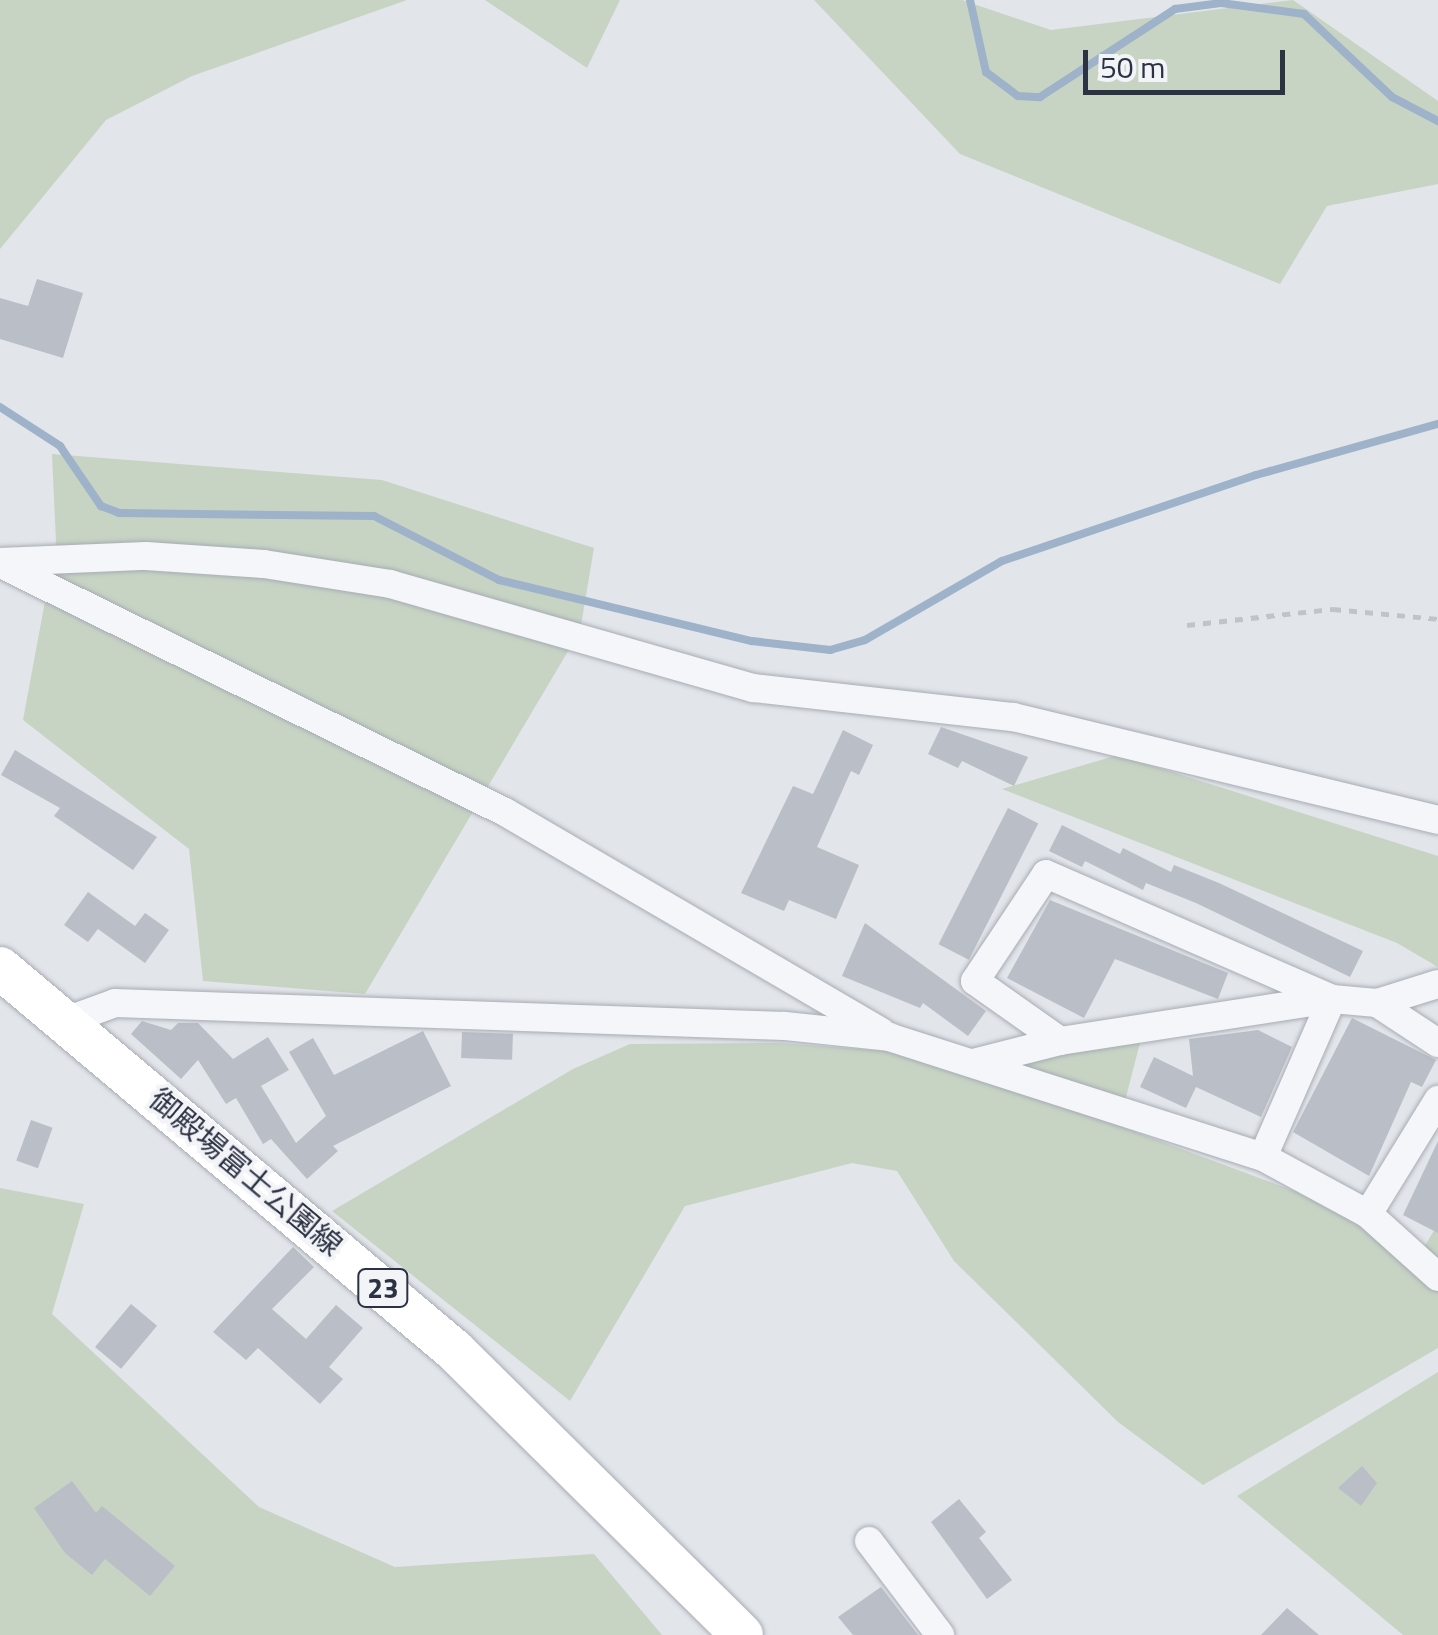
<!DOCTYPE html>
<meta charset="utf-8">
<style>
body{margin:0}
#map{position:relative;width:1438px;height:1635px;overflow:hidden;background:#e2e5ea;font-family:"Titillium Web","Noto Sans JP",sans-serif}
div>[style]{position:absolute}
.green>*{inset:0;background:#c7d4c4}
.stream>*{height:8px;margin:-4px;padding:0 4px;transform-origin:4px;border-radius:4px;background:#9eb2ca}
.building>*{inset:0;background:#babec7;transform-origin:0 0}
.path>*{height:5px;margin-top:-2.5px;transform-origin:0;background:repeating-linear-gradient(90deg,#c0c3c9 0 8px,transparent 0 16px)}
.roads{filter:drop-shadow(0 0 2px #a7acb4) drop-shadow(0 0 2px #a7acb4)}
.street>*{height:28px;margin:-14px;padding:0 14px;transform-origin:14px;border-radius:14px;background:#f5f6f9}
.primary>*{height:42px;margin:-21px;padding:0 21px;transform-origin:21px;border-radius:21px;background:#fff}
span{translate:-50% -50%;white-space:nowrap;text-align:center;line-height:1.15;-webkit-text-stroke:8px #f2f4f8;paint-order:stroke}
.shield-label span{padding:2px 8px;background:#f2f4f8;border:2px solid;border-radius:8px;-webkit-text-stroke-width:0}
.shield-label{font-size:28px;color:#2b3242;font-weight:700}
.street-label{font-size:30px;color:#2b3242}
.scale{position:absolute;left:1083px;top:50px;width:202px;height:45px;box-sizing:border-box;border:5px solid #2b3242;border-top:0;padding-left:12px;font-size:30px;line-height:35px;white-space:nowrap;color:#2b3242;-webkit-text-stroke:8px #f2f4f8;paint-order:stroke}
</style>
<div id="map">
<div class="green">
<i style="clip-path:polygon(0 0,407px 0,192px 76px,106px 120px,0 249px)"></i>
<i style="clip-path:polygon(485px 0,620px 0,587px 68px)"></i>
<i style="clip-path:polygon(814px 0,962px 0,1051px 30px,1293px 0,1438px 101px,1438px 184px,1327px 206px,1280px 284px,960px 154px)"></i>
<i style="clip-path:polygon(52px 454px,382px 480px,594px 548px,580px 631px,365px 994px,203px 981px,189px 849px,23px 720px,56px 542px)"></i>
<i style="clip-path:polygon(1118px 755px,1438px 856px,1438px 967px,1397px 943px,1002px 789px)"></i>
<i style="clip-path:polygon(1142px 1035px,1124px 1105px,991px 1064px)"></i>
<i style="clip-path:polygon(780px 1043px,926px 1054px,1313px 1198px,1418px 1257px,1438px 1224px,1438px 1348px,1203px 1485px,1118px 1422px,954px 1261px,897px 1171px,852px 1163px,685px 1206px,570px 1401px,332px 1211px,573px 1069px,630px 1044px)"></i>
<i style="clip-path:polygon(0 1188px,84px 1204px,52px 1314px,259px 1507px,395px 1567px,594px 1554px,662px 1635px,0 1635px)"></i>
<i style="clip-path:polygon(1438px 1372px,1438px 1635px,1403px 1635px,1237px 1496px)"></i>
</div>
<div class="stream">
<i style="left:970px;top:0;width:74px;rotate:77.5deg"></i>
<i style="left:986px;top:72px;width:40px;rotate:37deg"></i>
<i style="left:1018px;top:96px;width:22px;rotate:3deg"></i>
<i style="left:1040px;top:97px;width:161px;rotate:-33.1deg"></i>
<i style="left:1175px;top:9px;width:46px;rotate:-7.4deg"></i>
<i style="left:1221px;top:3px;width:84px;rotate:7.5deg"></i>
<i style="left:1304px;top:14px;width:121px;rotate:43.3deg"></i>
<i style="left:1392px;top:97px;width:52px;rotate:27.6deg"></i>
<i style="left:0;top:407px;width:72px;rotate:33deg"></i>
<i style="left:60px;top:446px;width:73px;rotate:55.7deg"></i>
<i style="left:101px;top:506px;width:19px;rotate:21deg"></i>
<i style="left:119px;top:513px;width:255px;rotate:0.7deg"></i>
<i style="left:374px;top:516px;width:140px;rotate:27.1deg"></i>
<i style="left:499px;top:580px;width:260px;rotate:13.6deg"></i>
<i style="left:752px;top:641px;width:79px;rotate:6.6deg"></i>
<i style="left:830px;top:650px;width:36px;rotate:-16deg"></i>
<i style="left:865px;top:640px;width:158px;rotate:-30deg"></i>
<i style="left:1002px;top:561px;width:268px;rotate:-18.7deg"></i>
<i style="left:1256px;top:475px;width:189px;rotate:-15.7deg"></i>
</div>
<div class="building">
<i style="clip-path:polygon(37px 279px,83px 293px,63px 358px,0 339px,0 298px,28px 306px)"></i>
<i style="clip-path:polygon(941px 727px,1028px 757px,1014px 786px,962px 761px,958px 768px,928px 754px)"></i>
<i style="clip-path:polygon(843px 730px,873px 745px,859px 775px,851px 771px,817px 847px,859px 865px,836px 919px,789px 900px,784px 911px,741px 893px,793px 786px,813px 794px)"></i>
<i style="clip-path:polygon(15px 750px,157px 837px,133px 870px,54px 816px,60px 808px,1px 775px)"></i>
<i style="left:1008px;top:808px;width:34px;height:153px;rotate:27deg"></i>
<i style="clip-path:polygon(1062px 825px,1120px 854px,1123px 848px,1171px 872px,1174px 865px,1219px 883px,1363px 951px,1350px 977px,1196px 903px,1146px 883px,1143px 890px,1085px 861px,1082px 867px,1049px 851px)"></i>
<i style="clip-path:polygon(88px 892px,135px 926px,145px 913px,169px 930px,145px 963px,98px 929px,88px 942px,64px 925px)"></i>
<i style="clip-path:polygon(1050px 900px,1228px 973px,1218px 999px,1115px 959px,1084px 1018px,1007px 978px)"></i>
<i style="clip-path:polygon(865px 923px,986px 1011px,968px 1036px,923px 1003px,920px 1008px,842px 976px)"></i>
<i style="clip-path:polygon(1352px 1018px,1436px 1060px,1422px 1087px,1411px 1082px,1369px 1176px,1293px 1132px)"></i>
<i style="clip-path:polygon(142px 1021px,171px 1030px,178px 1023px,198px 1023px,233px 1059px,268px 1037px,289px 1070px,261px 1086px,296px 1143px,326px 1116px,289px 1052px,313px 1038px,334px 1075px,423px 1031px,451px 1086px,333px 1146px,338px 1151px,307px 1179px,271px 1139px,263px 1144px,236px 1098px,226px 1104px,198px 1060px,181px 1079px,131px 1034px)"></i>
<i style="clip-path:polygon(1258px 1030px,1292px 1047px,1261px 1117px,1196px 1087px,1186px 1108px,1140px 1087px,1154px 1057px,1193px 1076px,1189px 1039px)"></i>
<i style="left:462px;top:1032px;width:51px;height:26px;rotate:2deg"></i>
<i style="left:31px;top:1120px;width:23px;height:43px;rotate:20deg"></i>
<i style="clip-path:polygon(1438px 1141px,1438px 1233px,1403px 1215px)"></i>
<i style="clip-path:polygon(293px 1247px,314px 1267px,272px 1309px,306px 1339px,336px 1305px,363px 1328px,329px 1367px,343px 1379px,320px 1404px,258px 1348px,246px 1360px,213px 1332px)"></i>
<i style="left:131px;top:1304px;width:34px;height:56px;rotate:40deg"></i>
<i style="clip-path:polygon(1362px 1466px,1377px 1483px,1361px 1506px,1338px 1488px)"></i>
<i style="clip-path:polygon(72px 1481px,96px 1513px,102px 1506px,175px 1566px,150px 1596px,105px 1559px,92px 1575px,65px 1553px,34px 1508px)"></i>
<i style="clip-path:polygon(959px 1499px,986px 1532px,979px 1538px,1012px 1580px,987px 1599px,931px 1522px)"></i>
<i style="clip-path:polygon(881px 1587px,918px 1635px,853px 1635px,838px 1617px)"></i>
<i style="clip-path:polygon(1287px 1608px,1319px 1635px,1261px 1635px)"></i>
</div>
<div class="path">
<i style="left:1187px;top:625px;width:147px;rotate:-6.3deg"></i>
<i style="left:1333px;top:609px;width:105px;rotate:5.4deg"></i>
</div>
<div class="roads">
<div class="street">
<i style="left:0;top:562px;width:146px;rotate:-2.4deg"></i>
<i style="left:146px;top:556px;width:118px;rotate:3.9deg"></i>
<i style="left:264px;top:564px;width:128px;rotate:9deg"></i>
<i style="left:390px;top:584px;width:378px;rotate:16deg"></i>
<i style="left:753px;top:688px;width:262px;rotate:6.4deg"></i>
<i style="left:1013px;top:717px;width:437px;rotate:13.6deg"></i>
<i style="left:1px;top:564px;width:562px;rotate:26.2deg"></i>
<i style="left:505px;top:812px;width:436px;rotate:30.3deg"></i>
<i style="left:1377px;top:1003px;width:73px;rotate:33.3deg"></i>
<i style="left:66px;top:1021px;width:52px;rotate:-20.2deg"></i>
<i style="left:115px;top:1003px;width:670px;rotate:1.97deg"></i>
<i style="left:785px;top:1026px;width:105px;rotate:6deg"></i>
<i style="left:889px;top:1037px;width:393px;rotate:17.8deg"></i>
<i style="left:1263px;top:1157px;width:119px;rotate:28.5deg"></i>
<i style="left:1368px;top:1214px;width:94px;rotate:42deg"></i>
<i style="left:1060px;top:1041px;width:104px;rotate:-144.8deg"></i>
<i style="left:975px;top:981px;width:128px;rotate:-56.4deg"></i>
<i style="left:1046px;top:874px;width:312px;rotate:23.6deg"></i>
<i style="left:1332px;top:999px;width:172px;rotate:113.6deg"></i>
<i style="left:973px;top:1063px;width:90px;rotate:-14.2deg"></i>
<i style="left:1060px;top:1041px;width:275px;rotate:-8.8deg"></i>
<i style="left:1332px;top:999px;width:45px;rotate:5.1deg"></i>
<i style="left:1377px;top:1003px;width:64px;rotate:-17.3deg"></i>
<i style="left:1368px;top:1214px;width:134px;rotate:-58.4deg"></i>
<i style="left:869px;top:1541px;width:118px;rotate:52.9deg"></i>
</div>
<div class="primary">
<i style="left:0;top:968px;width:593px;rotate:40.08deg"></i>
<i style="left:454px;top:1350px;width:405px;rotate:44.7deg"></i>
</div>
</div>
<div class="shield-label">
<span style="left:383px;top:1288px">23</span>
</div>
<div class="street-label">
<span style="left:246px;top:1172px;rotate:40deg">御殿場富士公園線</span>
</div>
<div class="scale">50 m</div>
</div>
